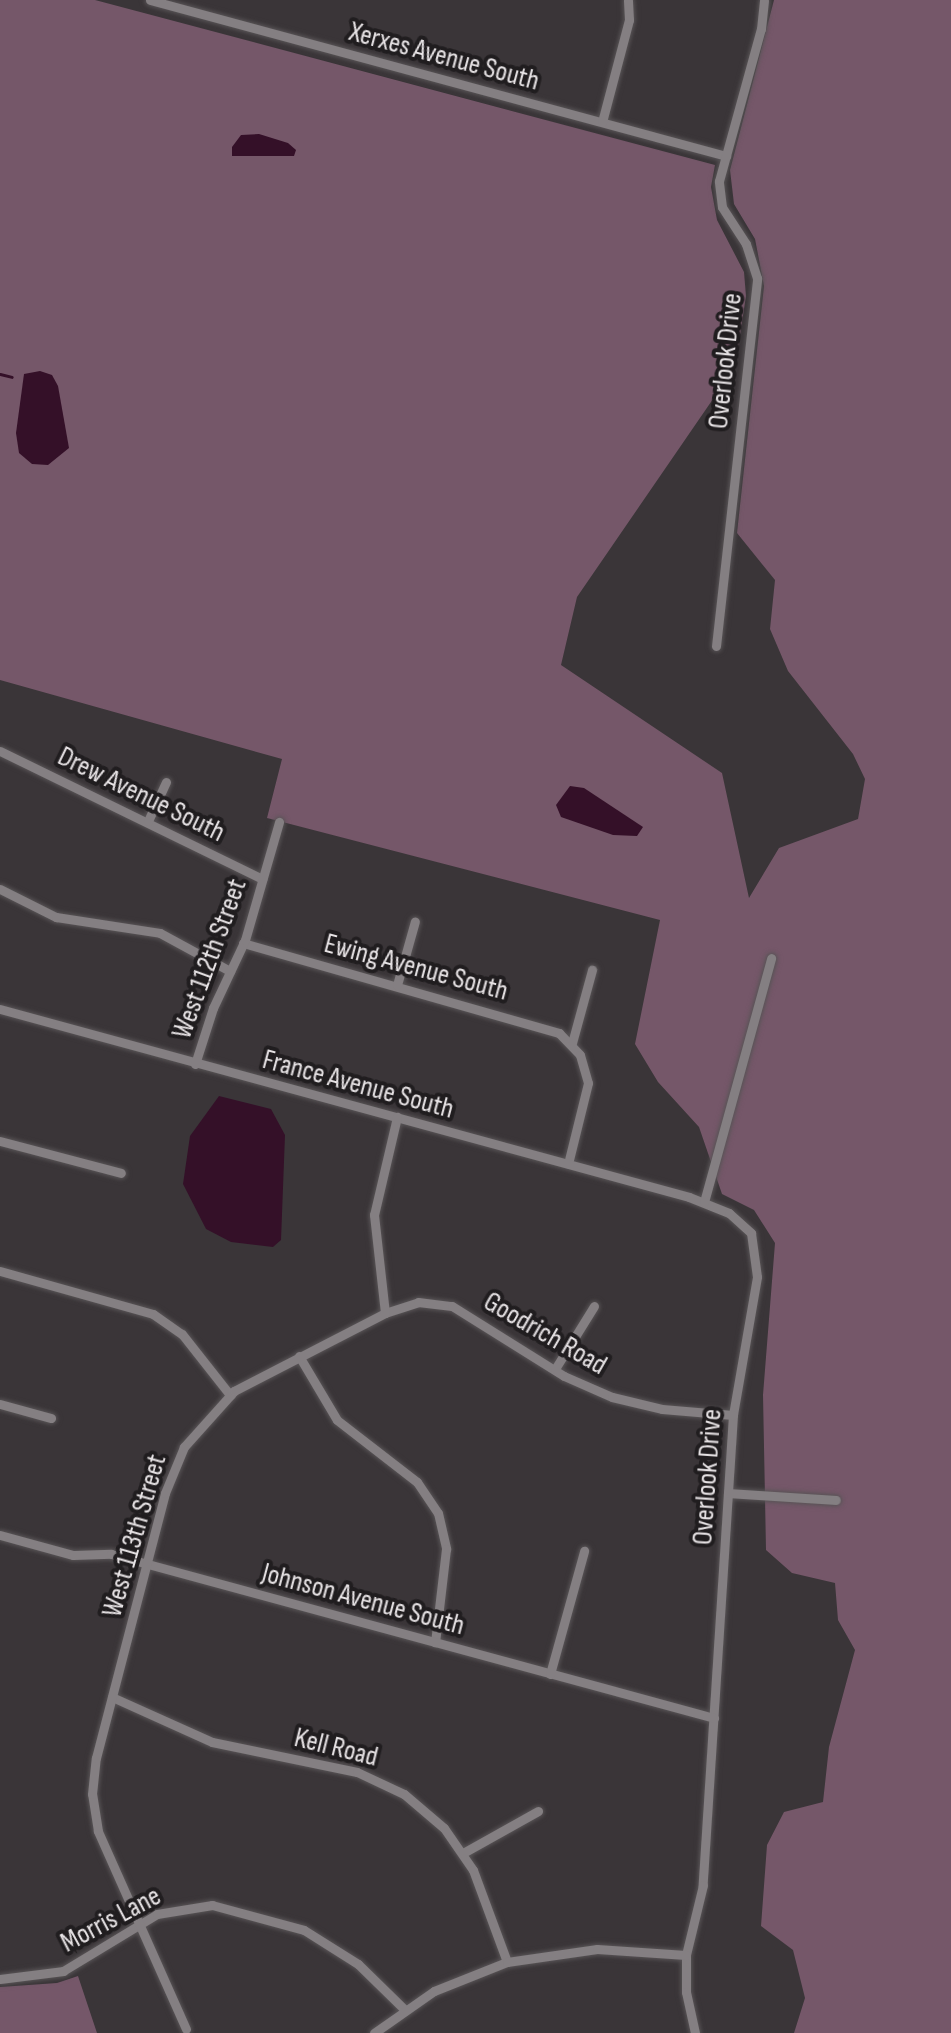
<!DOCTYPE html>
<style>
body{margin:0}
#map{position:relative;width:951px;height:2033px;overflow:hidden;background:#3a3538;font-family:"Sofia Sans Condensed",sans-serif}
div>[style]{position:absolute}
.green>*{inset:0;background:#755769}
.water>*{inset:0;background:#341028}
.stream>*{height:3px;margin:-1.5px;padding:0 1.5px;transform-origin:1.5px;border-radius:1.5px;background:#341028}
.roads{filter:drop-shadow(0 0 2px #585456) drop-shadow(0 0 2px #585456)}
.minor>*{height:9px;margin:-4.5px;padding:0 4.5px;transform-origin:4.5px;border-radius:4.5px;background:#847f82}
span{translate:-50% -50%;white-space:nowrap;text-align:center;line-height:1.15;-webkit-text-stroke:8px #201d1f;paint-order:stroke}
.street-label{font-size:28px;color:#e7e3e5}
</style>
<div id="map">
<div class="green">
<i style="clip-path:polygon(0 0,95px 0,715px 165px,711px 187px,717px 220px,744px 272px,746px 296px,735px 367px,577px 597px,561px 665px,722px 773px,749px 898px,779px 848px,858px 819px,865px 779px,853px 754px,788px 671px,770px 629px,775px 580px,737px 533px,764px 286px,755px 239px,734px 204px,730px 170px,774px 0,951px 0,951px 2033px,794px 2033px,805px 1998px,793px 1950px,761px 1926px,767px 1845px,784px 1812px,823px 1802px,829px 1747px,855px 1650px,838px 1620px,835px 1583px,792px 1573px,766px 1550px,763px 1395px,775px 1243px,754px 1210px,722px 1194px,699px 1127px,658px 1082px,635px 1044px,660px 920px,267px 818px,282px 759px,0 680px)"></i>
<i style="clip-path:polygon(78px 1976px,97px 2033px,0 2033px,0 1987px,57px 1983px)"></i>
</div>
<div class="water">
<i style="clip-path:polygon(259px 134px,288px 143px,296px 150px,294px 156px,232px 156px,232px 147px,241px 135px)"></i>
<i style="clip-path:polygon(40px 371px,52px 375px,58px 386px,69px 448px,48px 465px,32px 464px,19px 453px,16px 433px,24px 374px)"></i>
<i style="clip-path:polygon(570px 786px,584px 788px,643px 827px,637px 836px,613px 835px,561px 817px,556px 805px)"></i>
<i style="clip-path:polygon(219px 1096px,271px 1109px,285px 1135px,281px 1240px,273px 1247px,231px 1242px,206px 1229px,183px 1184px,190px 1136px)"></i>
</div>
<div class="stream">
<i style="left:0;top:374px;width:12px;rotate:14deg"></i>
</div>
<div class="roads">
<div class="minor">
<i style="left:150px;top:0;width:597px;rotate:15.15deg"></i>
<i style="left:602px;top:122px;width:106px;rotate:-75.2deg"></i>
<i style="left:629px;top:20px;width:20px;rotate:-93deg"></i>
<i style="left:716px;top:646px;width:370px;rotate:-83.6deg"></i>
<i style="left:757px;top:278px;width:36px;rotate:-108deg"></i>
<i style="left:746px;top:244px;width:44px;rotate:-123deg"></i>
<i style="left:722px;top:207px;width:26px;rotate:-97deg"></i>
<i style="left:719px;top:181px;width:158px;rotate:-74.6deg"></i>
<i style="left:761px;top:29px;width:29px;rotate:-84deg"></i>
<i style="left:0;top:751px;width:292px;rotate:26deg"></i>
<i style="left:148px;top:821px;width:43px;rotate:-65.2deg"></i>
<i style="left:0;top:889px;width:63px;rotate:26.6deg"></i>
<i style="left:56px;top:917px;width:105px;rotate:8.7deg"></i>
<i style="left:160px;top:933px;width:80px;rotate:28.5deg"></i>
<i style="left:243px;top:943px;width:329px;rotate:15.9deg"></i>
<i style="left:559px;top:1033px;width:30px;rotate:46deg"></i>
<i style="left:580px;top:1055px;width:29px;rotate:74deg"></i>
<i style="left:588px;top:1083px;width:83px;rotate:103.9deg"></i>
<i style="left:397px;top:985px;width:66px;rotate:-74.3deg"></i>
<i style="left:0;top:1009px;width:714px;rotate:15.26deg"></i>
<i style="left:689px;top:1197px;width:43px;rotate:21.8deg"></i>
<i style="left:729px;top:1213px;width:30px;rotate:42deg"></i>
<i style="left:751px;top:1233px;width:44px;rotate:82.2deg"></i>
<i style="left:757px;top:1277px;width:140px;rotate:99.9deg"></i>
<i style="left:733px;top:1415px;width:471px;rotate:93.7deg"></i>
<i style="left:703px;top:1885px;width:72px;rotate:103.7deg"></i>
<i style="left:686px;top:1955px;width:37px;rotate:90deg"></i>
<i style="left:686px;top:1992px;width:42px;rotate:77.6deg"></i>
<i style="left:572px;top:1043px;width:76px;rotate:-74.7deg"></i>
<i style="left:195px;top:1064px;width:59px;rotate:-72.2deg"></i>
<i style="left:213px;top:1008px;width:75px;rotate:-64.8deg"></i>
<i style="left:245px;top:940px;width:123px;rotate:-73.9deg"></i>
<i style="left:0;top:1141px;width:125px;rotate:14.8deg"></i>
<i style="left:704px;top:1202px;width:253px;rotate:-74.6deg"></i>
<i style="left:0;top:1271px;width:159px;rotate:15.7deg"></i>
<i style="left:153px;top:1314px;width:35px;rotate:35deg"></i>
<i style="left:182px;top:1334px;width:78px;rotate:51.8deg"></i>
<i style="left:385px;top:1313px;width:35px;rotate:-18deg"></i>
<i style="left:418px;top:1302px;width:34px;rotate:7deg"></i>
<i style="left:452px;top:1306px;width:132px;rotate:32deg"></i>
<i style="left:564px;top:1376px;width:52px;rotate:23.6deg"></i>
<i style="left:612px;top:1397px;width:51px;rotate:13.5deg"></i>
<i style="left:662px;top:1409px;width:71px;rotate:4.8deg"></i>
<i style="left:299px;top:1356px;width:74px;rotate:59.3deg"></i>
<i style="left:337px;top:1420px;width:101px;rotate:37.8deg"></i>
<i style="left:417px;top:1482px;width:37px;rotate:56deg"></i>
<i style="left:438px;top:1513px;width:37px;rotate:77deg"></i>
<i style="left:446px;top:1549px;width:94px;rotate:96.7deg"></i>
<i style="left:555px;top:1369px;width:74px;rotate:-58.2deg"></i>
<i style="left:0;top:1404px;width:53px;rotate:15.4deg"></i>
<i style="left:728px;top:1493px;width:108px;rotate:3.7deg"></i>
<i style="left:0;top:1535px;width:76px;rotate:15.3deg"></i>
<i style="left:73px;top:1555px;width:38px;rotate:-2deg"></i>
<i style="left:111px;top:1554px;width:625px;rotate:15.21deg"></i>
<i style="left:550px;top:1674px;width:128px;rotate:-74.5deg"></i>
<i style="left:112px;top:1697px;width:110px;rotate:24.2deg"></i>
<i style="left:212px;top:1742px;width:148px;rotate:11.7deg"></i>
<i style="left:357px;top:1772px;width:52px;rotate:25.1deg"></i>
<i style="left:404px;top:1794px;width:52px;rotate:40.4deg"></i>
<i style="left:444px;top:1828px;width:51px;rotate:55.4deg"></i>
<i style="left:473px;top:1870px;width:98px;rotate:69.7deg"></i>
<i style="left:463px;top:1853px;width:86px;rotate:-29.2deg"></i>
<i style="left:0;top:1979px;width:64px;rotate:-7.2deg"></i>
<i style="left:63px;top:1971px;width:110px;rotate:-31.2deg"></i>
<i style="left:157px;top:1914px;width:56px;rotate:-9.3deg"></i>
<i style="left:212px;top:1905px;width:95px;rotate:15.2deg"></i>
<i style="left:304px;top:1930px;width:64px;rotate:32.2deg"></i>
<i style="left:358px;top:1964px;width:64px;rotate:44.4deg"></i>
<i style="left:186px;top:2029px;width:217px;rotate:-114deg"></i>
<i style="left:98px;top:1831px;width:37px;rotate:-99deg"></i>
<i style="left:92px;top:1794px;width:36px;rotate:-84deg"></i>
<i style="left:96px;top:1758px;width:274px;rotate:-75.4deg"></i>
<i style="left:165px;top:1493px;width:50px;rotate:-67.6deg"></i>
<i style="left:184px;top:1447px;width:75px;rotate:-48.2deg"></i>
<i style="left:234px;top:1391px;width:170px;rotate:-27.3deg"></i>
<i style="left:385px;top:1313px;width:99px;rotate:-96.4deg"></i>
<i style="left:374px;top:1215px;width:101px;rotate:-76.8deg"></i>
<i style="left:374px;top:2033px;width:73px;rotate:-35deg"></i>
<i style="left:434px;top:1991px;width:79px;rotate:-21.7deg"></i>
<i style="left:507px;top:1962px;width:91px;rotate:-8.2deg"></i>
<i style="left:597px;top:1949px;width:89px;rotate:3.9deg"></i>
</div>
</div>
<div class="street-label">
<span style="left:444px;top:57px;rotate:15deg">Xerxes Avenue South</span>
<span style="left:726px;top:361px;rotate:-84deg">Overlook Drive</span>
<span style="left:141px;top:795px;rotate:26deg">Drew Avenue South</span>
<span style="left:210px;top:959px;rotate:-70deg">West 112th Street</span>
<span style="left:416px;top:968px;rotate:15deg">Ewing Avenue South</span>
<span style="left:358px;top:1085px;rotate:15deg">France Avenue South</span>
<span style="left:545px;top:1334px;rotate:30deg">Goodrich Road</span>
<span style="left:708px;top:1477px;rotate:-86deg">Overlook Drive</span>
<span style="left:135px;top:1536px;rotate:-74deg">West 113th Street</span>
<span style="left:363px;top:1600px;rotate:15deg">Johnson Avenue South</span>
<span style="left:336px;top:1748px;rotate:14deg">Kell Road</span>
<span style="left:111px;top:1920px;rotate:-28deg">Morris Lane</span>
</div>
</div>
